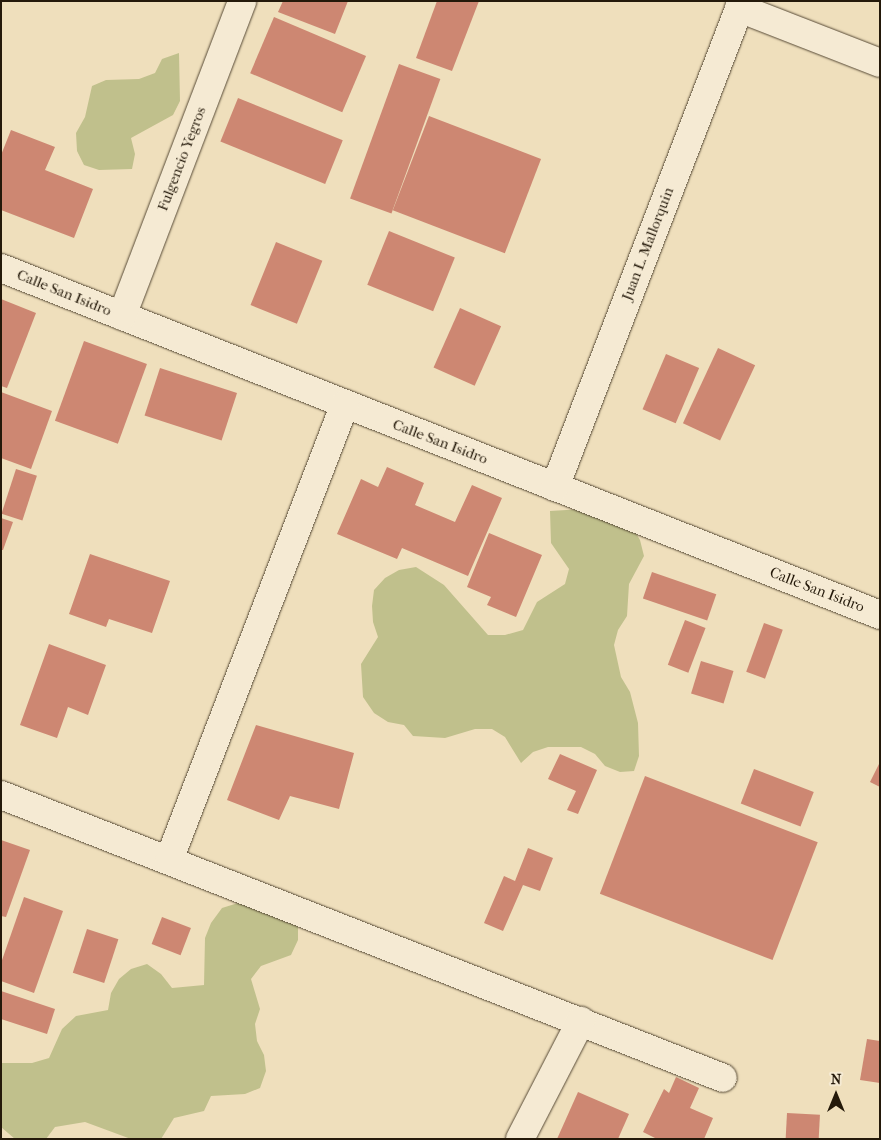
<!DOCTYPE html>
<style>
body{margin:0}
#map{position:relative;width:881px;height:1140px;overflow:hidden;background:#efdfbc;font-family:"IM FELL French Canon",serif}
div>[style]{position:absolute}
.green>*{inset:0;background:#c0c08c}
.building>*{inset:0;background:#cd8772;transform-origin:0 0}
.roads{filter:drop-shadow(0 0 1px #574a36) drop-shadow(0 0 1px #574a36)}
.minor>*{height:28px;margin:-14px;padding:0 14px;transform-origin:14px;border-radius:14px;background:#f5ead3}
span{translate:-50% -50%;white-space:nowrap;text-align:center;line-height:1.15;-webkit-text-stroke:5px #f5ead3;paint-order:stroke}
.street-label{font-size:15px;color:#24190a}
.frame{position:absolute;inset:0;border:2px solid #24190a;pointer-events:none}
.north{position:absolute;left:811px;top:1070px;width:50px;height:50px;-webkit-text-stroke:4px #f5ead3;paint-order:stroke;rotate:0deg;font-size:14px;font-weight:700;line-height:20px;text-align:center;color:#24190a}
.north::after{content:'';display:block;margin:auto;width:18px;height:22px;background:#24190a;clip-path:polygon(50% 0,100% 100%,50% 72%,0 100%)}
</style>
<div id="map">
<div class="green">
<i style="clip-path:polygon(179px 53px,180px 101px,173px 115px,131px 138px,135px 154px,132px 169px,99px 170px,84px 165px,77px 151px,76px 133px,85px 117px,92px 86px,106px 80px,139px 79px,155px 73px,162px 59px)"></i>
<i style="clip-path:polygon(583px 509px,631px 525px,640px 540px,644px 556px,629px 584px,627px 616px,618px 630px,614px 645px,621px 677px,630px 692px,638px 723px,639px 756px,634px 771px,620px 772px,605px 766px,595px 754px,581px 747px,548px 747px,533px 752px,521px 763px,505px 737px,492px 729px,475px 729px,445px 738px,413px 736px,404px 725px,388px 722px,374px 713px,363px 697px,361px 664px,378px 637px,373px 622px,372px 606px,374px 590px,385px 578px,399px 570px,416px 567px,444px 585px,488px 635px,505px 635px,523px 630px,537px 602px,565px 584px,569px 569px,551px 543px,550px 511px)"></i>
<i style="clip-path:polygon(238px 903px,271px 904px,298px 923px,298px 940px,291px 955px,261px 966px,251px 979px,260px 1009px,255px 1024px,257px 1041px,264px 1055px,266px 1071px,260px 1088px,245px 1094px,211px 1096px,204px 1111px,174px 1118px,161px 1139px,131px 1139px,85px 1122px,55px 1127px,46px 1139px,15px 1139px,1px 1127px,1px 1063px,32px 1063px,49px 1058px,62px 1029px,76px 1016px,108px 1010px,111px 993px,119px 979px,131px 969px,147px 964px,161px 974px,172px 988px,204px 985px,205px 938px,211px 923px,222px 908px)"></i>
</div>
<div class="building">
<i style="clip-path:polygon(283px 1px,348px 1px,335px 34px,278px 12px)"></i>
<i style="clip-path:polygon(437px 1px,479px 1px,452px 71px,416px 58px)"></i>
<i style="left:274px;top:17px;width:100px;height:61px;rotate:23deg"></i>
<i style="left:399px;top:64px;width:44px;height:143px;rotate:20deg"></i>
<i style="left:238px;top:98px;width:113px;height:47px;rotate:22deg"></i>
<i style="left:429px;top:116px;width:120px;height:101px;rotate:21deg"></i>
<i style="clip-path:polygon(11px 130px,55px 147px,45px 170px,93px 189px,74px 238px,1px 210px,1px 155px)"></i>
<i style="left:389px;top:231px;width:71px;height:58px;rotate:22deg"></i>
<i style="left:276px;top:242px;width:50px;height:68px;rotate:22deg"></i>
<i style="clip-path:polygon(1px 299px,36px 313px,7px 388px,1px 386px)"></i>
<i style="left:460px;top:308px;width:45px;height:65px;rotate:24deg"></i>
<i style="left:84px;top:341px;width:67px;height:85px;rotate:20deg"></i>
<i style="left:718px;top:348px;width:41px;height:83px;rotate:25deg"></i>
<i style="left:666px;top:354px;width:36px;height:60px;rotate:23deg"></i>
<i style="left:160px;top:368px;width:81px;height:50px;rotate:18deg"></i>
<i style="clip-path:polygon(1px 392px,52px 411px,31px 469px,1px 458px)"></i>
<i style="clip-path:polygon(387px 467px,424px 483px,415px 505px,455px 522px,472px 485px,502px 498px,468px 576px,402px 548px,397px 559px,337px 534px,361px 479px,378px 487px)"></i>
<i style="left:16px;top:469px;width:22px;height:47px;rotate:18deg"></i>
<i style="clip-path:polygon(1px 518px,13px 522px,3px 550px,1px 550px)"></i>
<i style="clip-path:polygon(489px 533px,542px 555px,516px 617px,487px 605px,491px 597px,467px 587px)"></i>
<i style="clip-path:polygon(90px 554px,170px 581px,152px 633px,109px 619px,106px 627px,69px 614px)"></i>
<i style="left:652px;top:572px;width:68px;height:28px;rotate:19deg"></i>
<i style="left:685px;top:620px;width:22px;height:48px;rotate:21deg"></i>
<i style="left:764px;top:623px;width:20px;height:52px;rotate:20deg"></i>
<i style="clip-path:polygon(49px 644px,106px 665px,88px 715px,68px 707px,57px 738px,20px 725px)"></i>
<i style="left:701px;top:661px;width:34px;height:34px;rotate:17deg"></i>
<i style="clip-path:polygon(256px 725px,354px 753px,339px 809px,290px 796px,279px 820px,227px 800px)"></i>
<i style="clip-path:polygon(560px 754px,597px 770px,578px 814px,567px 810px,576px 791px,548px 779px)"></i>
<i style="clip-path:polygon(880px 762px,880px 787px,870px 782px)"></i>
<i style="left:754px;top:769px;width:64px;height:37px;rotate:21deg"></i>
<i style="left:645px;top:776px;width:185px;height:126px;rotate:21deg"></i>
<i style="clip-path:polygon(1px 840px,30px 850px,6px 917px,1px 916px)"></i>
<i style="clip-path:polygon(528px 848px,553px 858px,540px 891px,523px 885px,503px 931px,484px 923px,504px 876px,515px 881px)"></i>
<i style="clip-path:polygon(24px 897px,63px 911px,34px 993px,1px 981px,1px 963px)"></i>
<i style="left:162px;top:917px;width:31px;height:29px;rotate:21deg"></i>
<i style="left:87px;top:929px;width:33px;height:46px;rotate:18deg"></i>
<i style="clip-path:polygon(1px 991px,55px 1009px,47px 1034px,1px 1019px)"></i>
<i style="clip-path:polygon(867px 1039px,880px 1041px,880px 1083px,860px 1080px)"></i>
<i style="clip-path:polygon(676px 1077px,699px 1088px,690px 1108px,713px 1118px,704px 1139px,657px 1139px,643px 1132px,664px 1089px,669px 1093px)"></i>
<i style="clip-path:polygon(578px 1092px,629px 1114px,618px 1139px,557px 1139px)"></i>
<i style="left:787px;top:1113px;width:33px;height:26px;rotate:3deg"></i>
</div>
<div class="roads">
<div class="minor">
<i style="left:739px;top:8px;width:151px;rotate:21.3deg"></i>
<i style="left:1px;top:268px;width:945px;rotate:21.54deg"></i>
<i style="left:122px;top:316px;width:337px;rotate:-69.1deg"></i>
<i style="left:555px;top:487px;width:521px;rotate:-68.95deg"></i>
<i style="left:1px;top:795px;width:775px;rotate:21.4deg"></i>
<i style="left:169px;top:860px;width:489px;rotate:-68.9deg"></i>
<i style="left:520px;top:1139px;width:133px;rotate:-62.7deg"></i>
</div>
</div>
<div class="street-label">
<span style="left:182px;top:159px;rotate:-69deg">Fulgencio Yegros</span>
<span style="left:648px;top:244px;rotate:-69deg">Juan L. Mallorquin</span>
<span style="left:64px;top:293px;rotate:22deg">Calle San Isidro</span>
<span style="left:440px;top:442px;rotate:21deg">Calle San Isidro</span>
<span style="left:817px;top:590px;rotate:21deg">Calle San Isidro</span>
</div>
<div class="frame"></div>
<div class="north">N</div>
</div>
